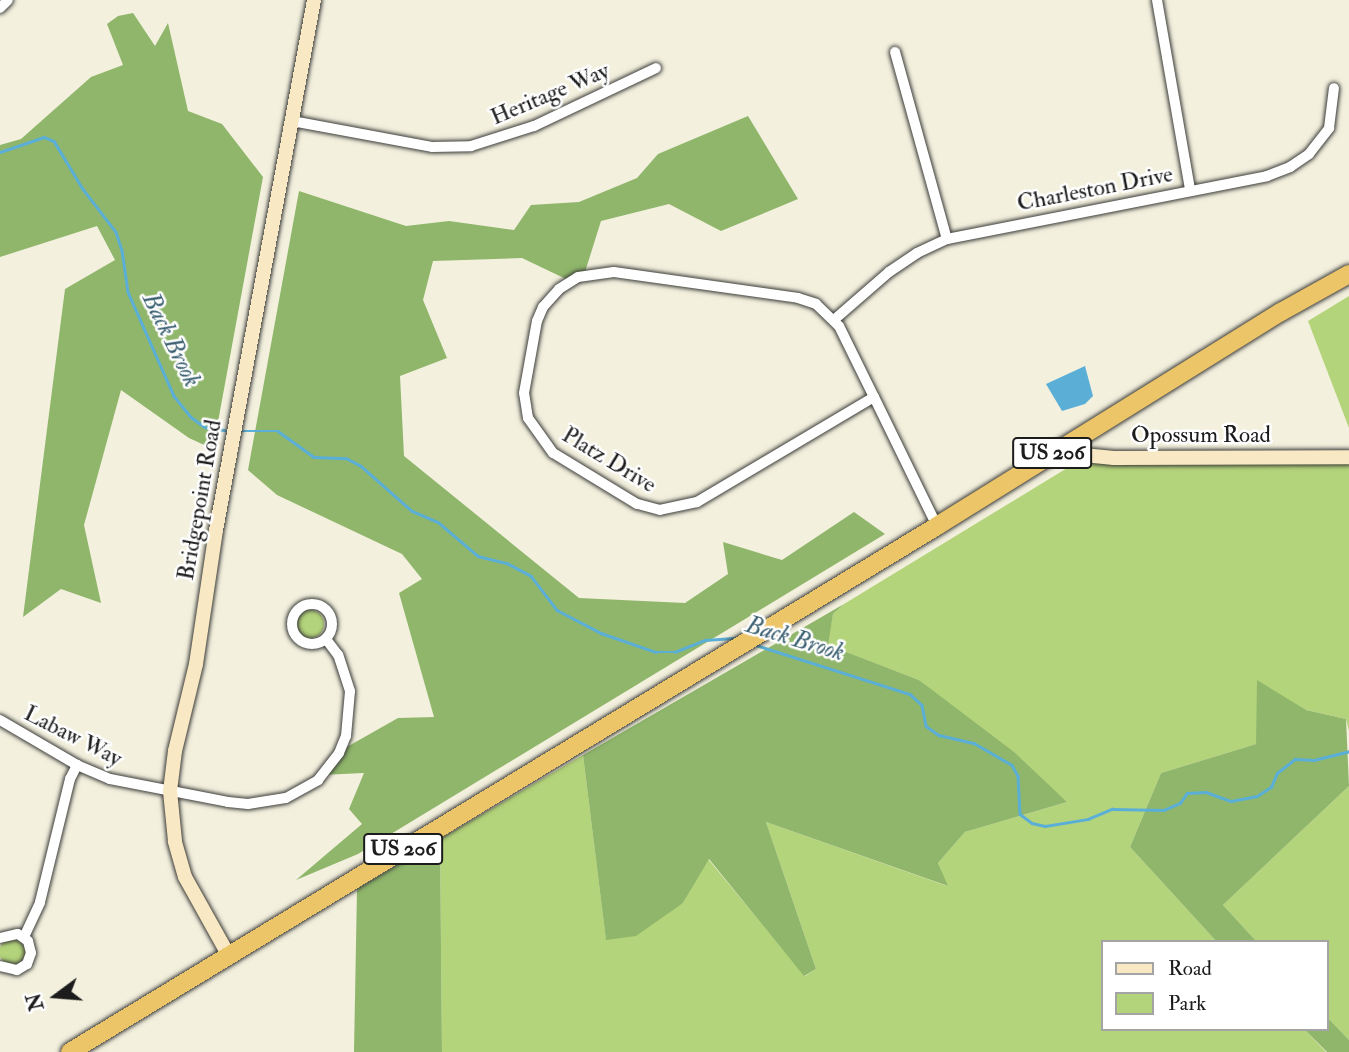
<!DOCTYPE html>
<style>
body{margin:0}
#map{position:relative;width:1349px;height:1052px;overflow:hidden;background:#f3f0de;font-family:"IM FELL Double Pica",serif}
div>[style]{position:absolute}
.green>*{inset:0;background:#b4d47b}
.round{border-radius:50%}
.forest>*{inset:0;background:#8fb66b}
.water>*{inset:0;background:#5bafd7}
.stream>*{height:2.5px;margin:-1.25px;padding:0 1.25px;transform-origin:1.25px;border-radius:1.25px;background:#5bafd7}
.roads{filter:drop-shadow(0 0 2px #3c3c39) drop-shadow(0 0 2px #3c3c39)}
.street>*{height:10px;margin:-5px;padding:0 5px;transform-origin:5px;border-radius:5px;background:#fff}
.street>.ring{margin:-5px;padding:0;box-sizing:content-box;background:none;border:10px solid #fff;border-radius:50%}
.secondary>*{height:14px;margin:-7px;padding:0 7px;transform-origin:7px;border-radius:7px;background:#f8e8c3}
.highway>*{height:18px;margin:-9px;padding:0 9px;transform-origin:9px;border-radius:9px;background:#edc569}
span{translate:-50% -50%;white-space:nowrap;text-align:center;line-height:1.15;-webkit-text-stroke:5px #fff;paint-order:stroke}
.shield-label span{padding:2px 5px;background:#fff;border:2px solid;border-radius:5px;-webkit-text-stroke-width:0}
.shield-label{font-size:21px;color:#1c1c1c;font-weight:700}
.street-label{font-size:23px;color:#1c1c1c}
.water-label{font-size:24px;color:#385e70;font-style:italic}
.legend{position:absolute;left:1101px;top:940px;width:228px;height:91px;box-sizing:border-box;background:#fff;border:2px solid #a4a4a4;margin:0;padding:9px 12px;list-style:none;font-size:21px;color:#1c1c1c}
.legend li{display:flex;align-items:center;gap:14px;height:35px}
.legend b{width:35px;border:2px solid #a4a4a4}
.north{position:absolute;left:21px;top:961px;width:70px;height:70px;-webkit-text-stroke:5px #fff;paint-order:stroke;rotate:254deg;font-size:19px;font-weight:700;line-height:28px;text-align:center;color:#1c1c1c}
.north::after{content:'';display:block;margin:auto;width:24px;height:32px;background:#1c1c1c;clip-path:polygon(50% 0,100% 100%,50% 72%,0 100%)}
</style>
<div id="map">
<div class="green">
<i style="clip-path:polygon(1349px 296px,1349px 428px,1308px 321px)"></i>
<i style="clip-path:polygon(1349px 461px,1349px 731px,1346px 719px,1306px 710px,1256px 744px,1161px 773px,1130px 847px,1217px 942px,1102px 942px,1102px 1029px,1304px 1029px,1326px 1052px,442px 1052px,440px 839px,583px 755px,606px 939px,683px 903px,708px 859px,805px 976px,816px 969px,766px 822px,947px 886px,938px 863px,965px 832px,1067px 802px,919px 680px,827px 645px,833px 614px,844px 604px,1077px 462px)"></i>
<i class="round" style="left:296px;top:610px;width:28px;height:28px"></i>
<i style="clip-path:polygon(1349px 786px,1349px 1040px,1326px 1016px,1326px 942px,1257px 942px,1223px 905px)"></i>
<i class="round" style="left:-1px;top:939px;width:26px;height:26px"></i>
</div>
<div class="forest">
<i style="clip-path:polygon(133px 13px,155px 46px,168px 23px,188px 111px,222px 124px,263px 177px,213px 449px,189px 438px,121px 390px,84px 525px,101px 603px,61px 589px,23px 617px,65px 289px,115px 260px,97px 226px,0 257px,0 145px,21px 139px,91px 77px,123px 65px,107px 24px,118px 16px)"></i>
<i style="clip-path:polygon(748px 116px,798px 199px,721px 231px,669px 204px,601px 221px,585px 272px,566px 279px,522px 258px,433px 261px,423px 300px,447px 358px,400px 376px,404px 456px,579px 598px,685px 603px,728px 574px,723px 542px,782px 560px,854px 512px,885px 534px,358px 854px,296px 880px,362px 824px,349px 809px,364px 773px,321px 775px,338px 752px,398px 718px,434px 717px,399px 593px,422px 579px,402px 554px,277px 495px,248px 470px,299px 191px,406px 226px,449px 221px,514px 230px,531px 205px,579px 202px,637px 178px,658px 154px)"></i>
<i style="clip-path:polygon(844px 604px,833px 614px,828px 645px,919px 680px,1014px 752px,1067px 802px,965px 832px,938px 863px,948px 886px,766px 822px,816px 969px,804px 976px,709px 859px,683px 903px,636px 936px,606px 940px,583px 755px)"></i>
<i style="clip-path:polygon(1257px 680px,1306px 710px,1346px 719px,1349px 786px,1223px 905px,1257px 942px,1217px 942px,1130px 847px,1161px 773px,1256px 744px)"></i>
<i style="clip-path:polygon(440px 839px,442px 1052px,354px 1052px,357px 889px)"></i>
<i style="clip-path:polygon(1326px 1016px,1349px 1040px,1349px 1052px,1327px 1052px,1304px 1029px,1326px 1029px)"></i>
</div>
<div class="water">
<i style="clip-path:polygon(1085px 366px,1093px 396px,1085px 404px,1062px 411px,1046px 384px)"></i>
</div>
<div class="stream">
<i style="left:0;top:152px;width:46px;rotate:-18.8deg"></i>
<i style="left:44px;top:137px;width:11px;rotate:22deg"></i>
<i style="left:54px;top:141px;width:56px;rotate:58.9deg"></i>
<i style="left:83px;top:189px;width:54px;rotate:52.5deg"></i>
<i style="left:116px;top:232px;width:19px;rotate:72deg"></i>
<i style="left:122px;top:250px;width:42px;rotate:81.9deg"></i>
<i style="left:128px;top:292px;width:114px;rotate:66.1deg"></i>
<i style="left:174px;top:396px;width:27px;rotate:51deg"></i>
<i style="left:191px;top:417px;width:17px;rotate:36deg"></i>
<i style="left:205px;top:427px;width:26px;rotate:9deg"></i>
<i style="left:241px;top:431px;width:37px"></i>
<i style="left:278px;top:431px;width:44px;rotate:35.8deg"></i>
<i style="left:314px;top:457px;width:32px;rotate:2deg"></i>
<i style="left:346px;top:458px;width:17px;rotate:28deg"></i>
<i style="left:361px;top:466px;width:68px;rotate:41.4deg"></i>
<i style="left:412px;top:511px;width:28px;rotate:23deg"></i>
<i style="left:438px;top:522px;width:52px;rotate:40.4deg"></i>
<i style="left:478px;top:556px;width:30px;rotate:14deg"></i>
<i style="left:507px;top:563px;width:27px;rotate:28deg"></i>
<i style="left:531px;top:576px;width:43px;rotate:52.6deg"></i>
<i style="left:557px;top:610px;width:50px;rotate:27.6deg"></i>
<i style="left:601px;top:633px;width:58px;rotate:19.1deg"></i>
<i style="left:656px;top:652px;width:19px"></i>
<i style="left:675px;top:652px;width:32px;rotate:-22deg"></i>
<i style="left:705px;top:640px;width:32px;rotate:-4deg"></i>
<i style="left:756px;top:645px;width:162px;rotate:17.7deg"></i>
<i style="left:910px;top:694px;width:16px;rotate:43deg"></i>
<i style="left:922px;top:705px;width:21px;rotate:79deg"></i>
<i style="left:926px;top:726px;width:16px;rotate:35deg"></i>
<i style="left:939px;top:735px;width:36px;rotate:13deg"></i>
<i style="left:974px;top:743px;width:44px;rotate:30.1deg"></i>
<i style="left:1012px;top:765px;width:13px;rotate:61deg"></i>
<i style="left:1018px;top:776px;width:38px;rotate:87deg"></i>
<i style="left:1020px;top:814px;width:15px;rotate:37deg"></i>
<i style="left:1032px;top:823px;width:13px;rotate:13deg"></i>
<i style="left:1045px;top:826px;width:44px;rotate:-9.2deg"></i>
<i style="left:1088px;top:819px;width:26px;rotate:-23deg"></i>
<i style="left:1112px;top:809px;width:52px;rotate:1.1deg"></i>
<i style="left:1164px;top:810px;width:17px;rotate:-24deg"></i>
<i style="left:1180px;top:803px;width:12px;rotate:-55deg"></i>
<i style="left:1187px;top:793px;width:19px;rotate:-3deg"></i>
<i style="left:1206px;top:792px;width:27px;rotate:20deg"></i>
<i style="left:1231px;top:801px;width:26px;rotate:-11deg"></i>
<i style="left:1257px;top:796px;width:17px;rotate:-33deg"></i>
<i style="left:1271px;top:787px;width:15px;rotate:-67deg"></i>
<i style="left:1277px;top:773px;width:23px;rotate:-38deg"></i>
<i style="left:1295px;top:759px;width:19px;rotate:3deg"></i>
<i style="left:1314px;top:760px;width:36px;rotate:-14deg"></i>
</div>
<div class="roads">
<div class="street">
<i style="left:1157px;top:0;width:193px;rotate:80.1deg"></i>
<i style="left:0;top:8px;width:11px;rotate:-45deg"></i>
<i style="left:895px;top:52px;width:194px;rotate:74.5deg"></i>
<i style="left:292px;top:121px;width:142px;rotate:10.5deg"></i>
<i style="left:432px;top:147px;width:39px;rotate:-1deg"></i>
<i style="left:471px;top:146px;width:66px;rotate:-17.6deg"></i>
<i style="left:534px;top:126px;width:135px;rotate:-25.4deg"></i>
<i style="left:835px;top:319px;width:72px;rotate:-41deg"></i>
<i style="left:889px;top:272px;width:34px;rotate:-34deg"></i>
<i style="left:917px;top:253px;width:33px;rotate:-25deg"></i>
<i style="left:947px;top:239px;width:326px;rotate:-11.1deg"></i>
<i style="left:1267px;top:176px;width:25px;rotate:-21deg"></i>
<i style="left:1290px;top:167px;width:23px;rotate:-34deg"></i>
<i style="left:1309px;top:154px;width:33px;rotate:-52deg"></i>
<i style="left:1329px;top:128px;width:40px;rotate:-82.9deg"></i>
<i style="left:874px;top:397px;width:206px;rotate:149.3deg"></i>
<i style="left:697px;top:502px;width:38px;rotate:168deg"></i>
<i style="left:660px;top:510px;width:24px;rotate:-165deg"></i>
<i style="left:637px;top:504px;width:98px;rotate:-148.7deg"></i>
<i style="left:553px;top:453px;width:43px;rotate:-125.5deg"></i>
<i style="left:528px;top:418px;width:25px;rotate:-99deg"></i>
<i style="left:524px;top:393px;width:73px;rotate:-79.8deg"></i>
<i style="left:537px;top:321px;width:15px;rotate:-67deg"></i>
<i style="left:543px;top:307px;width:24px;rotate:-48deg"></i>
<i style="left:559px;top:289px;width:22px;rotate:-32deg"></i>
<i style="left:578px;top:277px;width:36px;rotate:-8deg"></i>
<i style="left:614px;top:272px;width:186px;rotate:8deg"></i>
<i style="left:798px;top:298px;width:19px;rotate:18deg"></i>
<i style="left:816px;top:304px;width:32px;rotate:44deg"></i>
<i style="left:839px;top:326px;width:79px;rotate:63.8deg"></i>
<i style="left:874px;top:397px;width:144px;rotate:64deg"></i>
<i class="ring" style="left:292px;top:604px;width:30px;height:30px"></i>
<i style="left:0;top:720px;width:89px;rotate:30.3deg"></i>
<i style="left:77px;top:765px;width:36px;rotate:23deg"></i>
<i style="left:110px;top:779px;width:120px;rotate:11deg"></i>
<i style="left:228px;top:802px;width:20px;rotate:6deg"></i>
<i style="left:248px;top:804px;width:38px;rotate:-9deg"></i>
<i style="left:286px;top:798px;width:37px;rotate:-29deg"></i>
<i style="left:318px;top:780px;width:34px;rotate:-52deg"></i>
<i style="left:339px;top:753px;width:18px;rotate:-68deg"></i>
<i style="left:346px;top:736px;width:45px;rotate:-84.9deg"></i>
<i style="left:350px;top:691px;width:38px;rotate:-108deg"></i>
<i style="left:338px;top:655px;width:20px;rotate:-127deg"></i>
<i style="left:24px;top:937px;width:38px;rotate:-65deg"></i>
<i style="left:40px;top:902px;width:127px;rotate:-76.3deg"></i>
<i style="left:70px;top:779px;width:16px;rotate:-63deg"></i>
<i style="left:0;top:938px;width:18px;rotate:-13deg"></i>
<i style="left:18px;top:934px;width:12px;rotate:35deg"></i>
<i style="left:28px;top:941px;width:12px;rotate:76deg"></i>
<i style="left:31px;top:953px;width:12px;rotate:110deg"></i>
<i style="left:27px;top:964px;width:12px;rotate:149deg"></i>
<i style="left:17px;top:970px;width:17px;rotate:-167deg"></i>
</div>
<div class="secondary">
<i style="left:1053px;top:452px;width:61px;rotate:5.6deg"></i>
<i style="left:1114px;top:458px;width:235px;rotate:-0.2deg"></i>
<i style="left:229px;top:956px;width:90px;rotate:-119.1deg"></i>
<i style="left:185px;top:877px;width:37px;rotate:-106deg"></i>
<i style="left:175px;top:841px;width:50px;rotate:-95.7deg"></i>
<i style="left:170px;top:791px;width:40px;rotate:-82.9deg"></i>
<i style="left:175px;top:751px;width:89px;rotate:-76.4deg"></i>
<i style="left:196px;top:664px;width:135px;rotate:-81.5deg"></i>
<i style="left:216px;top:530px;width:539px;rotate:-79.52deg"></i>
</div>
<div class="highway">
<i style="left:70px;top:1052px;width:1014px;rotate:-31.24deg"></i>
<i style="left:937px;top:526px;width:405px;rotate:-31.9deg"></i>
<i style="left:1281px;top:312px;width:78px;rotate:-29.2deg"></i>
</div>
</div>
<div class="shield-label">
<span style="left:1052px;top:453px">US 206</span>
<span style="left:403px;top:849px">US 206</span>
</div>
<div class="street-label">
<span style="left:550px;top:94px;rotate:-23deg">Heritage Way</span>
<span style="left:1095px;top:189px;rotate:-11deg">Charleston Drive</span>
<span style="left:1201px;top:435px">Opossum Road</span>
<span style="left:609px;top:460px;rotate:31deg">Platz Drive</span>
<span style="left:200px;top:500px;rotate:-80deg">Bridgepoint Road</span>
<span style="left:73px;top:736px;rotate:27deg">Labaw Way</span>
</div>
<div class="water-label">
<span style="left:171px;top:340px;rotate:64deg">Back Brook</span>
<span style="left:795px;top:639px;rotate:17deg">Back Brook</span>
</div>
<ul class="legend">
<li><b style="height:9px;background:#f8e8c3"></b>Road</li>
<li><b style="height:19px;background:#b4d47b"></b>Park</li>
</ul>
<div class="north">N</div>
</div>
